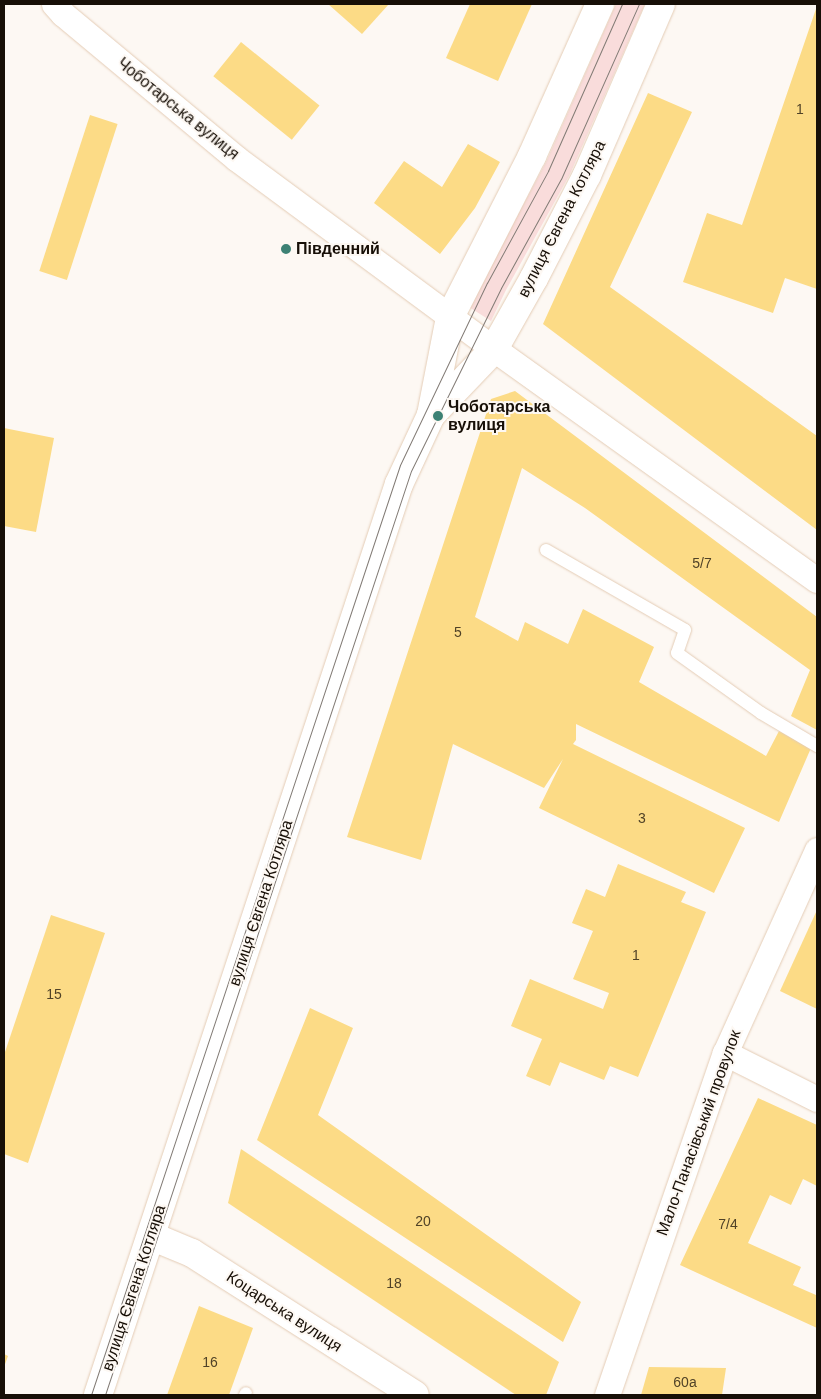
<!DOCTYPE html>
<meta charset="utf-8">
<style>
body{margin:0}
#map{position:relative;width:821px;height:1399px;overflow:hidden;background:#fdf8f3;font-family:Helvetica,sans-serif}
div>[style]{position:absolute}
.green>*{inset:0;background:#f9dcdb}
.building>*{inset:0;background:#fcdb86;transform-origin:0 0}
.roads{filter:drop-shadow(0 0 1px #e4ccb5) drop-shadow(0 0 1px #e4ccb5)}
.lane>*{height:12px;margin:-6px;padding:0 6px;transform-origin:6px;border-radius:6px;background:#fff}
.street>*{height:25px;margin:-12.5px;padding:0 12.5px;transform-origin:12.5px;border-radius:12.5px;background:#fff}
.secondary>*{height:28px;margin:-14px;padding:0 14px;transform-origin:14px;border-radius:14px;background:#fff}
.tram>*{height:1px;margin:-0.5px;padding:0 0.5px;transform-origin:0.5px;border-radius:0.5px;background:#827b75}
.dots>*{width:14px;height:14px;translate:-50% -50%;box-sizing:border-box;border:2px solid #fdf8f3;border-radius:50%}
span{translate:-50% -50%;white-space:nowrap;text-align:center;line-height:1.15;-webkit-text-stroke:4px #fdf8f3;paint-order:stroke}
.number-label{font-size:14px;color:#504227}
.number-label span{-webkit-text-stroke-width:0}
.street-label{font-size:16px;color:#170f07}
.poi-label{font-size:16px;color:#170f07;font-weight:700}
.left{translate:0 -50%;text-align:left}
.frame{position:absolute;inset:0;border:5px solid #170f07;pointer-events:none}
</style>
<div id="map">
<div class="green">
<i style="clip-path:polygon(616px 4px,645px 4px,570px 174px,506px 290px,491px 321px,469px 307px,546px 162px)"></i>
</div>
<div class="building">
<i style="clip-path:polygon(328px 4px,389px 4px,362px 34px)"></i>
<i style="clip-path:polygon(470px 4px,532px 4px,498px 81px,446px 58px)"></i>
<i style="clip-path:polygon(817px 6px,817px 289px,785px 278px,773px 313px,683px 282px,707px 213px,742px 225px)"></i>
<i style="left:241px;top:42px;width:101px;height:44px;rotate:39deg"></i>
<i style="clip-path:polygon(648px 93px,692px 112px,610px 287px,817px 436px,817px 530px,543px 324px)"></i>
<i style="left:90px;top:115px;width:29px;height:164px;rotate:18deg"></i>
<i style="clip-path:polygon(468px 144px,500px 162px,475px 208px,440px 254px,374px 203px,404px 161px,442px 187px)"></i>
<i style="clip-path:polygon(515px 391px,817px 617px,817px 730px,791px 716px,810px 670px,585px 508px,522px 468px,475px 617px,518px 641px,525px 622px,568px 644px,583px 609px,654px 647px,639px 682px,766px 756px,779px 731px,811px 748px,779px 822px,576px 724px,576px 740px,573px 744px,745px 828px,714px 893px,539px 808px,563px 759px,544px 788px,453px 744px,421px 860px,347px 837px,491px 399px)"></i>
<i style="clip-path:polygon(4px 428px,54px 438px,36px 532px,4px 526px)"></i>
<i style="clip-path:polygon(618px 864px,686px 892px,681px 902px,706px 912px,638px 1077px,610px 1066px,604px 1080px,560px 1062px,550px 1086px,526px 1076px,542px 1039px,511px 1026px,530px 979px,603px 1009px,609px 993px,573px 979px,593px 931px,572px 923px,586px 889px,605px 897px)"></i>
<i style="clip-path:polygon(817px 910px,817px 1009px,780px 991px)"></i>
<i style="clip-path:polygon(51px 915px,105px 933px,28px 1163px,4px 1154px,4px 1055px)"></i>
<i style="clip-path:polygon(310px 1008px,353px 1028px,318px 1115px,581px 1302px,563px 1342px,257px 1140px)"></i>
<i style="clip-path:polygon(758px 1098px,817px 1125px,817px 1186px,803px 1179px,791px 1205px,770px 1195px,748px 1243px,801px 1267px,793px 1285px,816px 1295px,817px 1292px,817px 1328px,680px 1265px)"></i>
<i style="clip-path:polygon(241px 1149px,559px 1362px,546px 1395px,516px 1395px,228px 1203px)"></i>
<i style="clip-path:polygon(199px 1306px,253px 1328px,229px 1395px,167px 1395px)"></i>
<i style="clip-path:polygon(4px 1354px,8px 1356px,4px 1367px)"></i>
<i style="clip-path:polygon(649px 1367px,726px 1368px,722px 1395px,641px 1395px)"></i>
</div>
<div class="roads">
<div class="lane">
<i style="left:546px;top:550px;width:160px;rotate:29.9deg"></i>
<i style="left:685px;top:630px;width:24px;rotate:109deg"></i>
<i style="left:677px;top:653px;width:103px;rotate:35.5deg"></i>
<i style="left:761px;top:713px;width:65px;rotate:30.5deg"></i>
<i style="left:245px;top:1395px;width:2px;rotate:-63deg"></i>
</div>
<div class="street">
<i style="left:54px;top:4px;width:13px;rotate:48deg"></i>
<i style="left:63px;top:14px;width:226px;rotate:39.8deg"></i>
<i style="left:237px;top:159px;width:320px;rotate:36.5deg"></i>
<i style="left:494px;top:349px;width:397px;rotate:35.6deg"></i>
<i style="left:725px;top:1053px;width:103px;rotate:26.6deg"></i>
<i style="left:607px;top:1395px;width:362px;rotate:-71deg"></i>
<i style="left:725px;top:1053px;width:223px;rotate:-65.6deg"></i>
</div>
<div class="secondary">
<i style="left:431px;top:415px;width:91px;rotate:-46.3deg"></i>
<i style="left:494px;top:349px;width:81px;rotate:-60.6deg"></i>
<i style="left:534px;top:278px;width:116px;rotate:-62.8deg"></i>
<i style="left:587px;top:175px;width:186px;rotate:-66.6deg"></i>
<i style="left:151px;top:1236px;width:44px;rotate:22.5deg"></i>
<i style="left:192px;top:1253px;width:264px;rotate:32.5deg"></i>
<i style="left:98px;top:1395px;width:959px;rotate:-71.72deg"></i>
<i style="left:399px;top:484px;width:76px;rotate:-65.1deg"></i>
<i style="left:431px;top:415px;width:100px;rotate:-79deg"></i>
<i style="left:450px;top:317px;width:181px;rotate:-63deg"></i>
<i style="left:532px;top:156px;width:167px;rotate:-65.9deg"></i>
</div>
</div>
<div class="tram">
<i style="left:91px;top:1395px;width:980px;rotate:-71.62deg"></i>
<i style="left:400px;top:465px;width:202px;rotate:-64.5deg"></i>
<i style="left:487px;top:283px;width:128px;rotate:-61.4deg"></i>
<i style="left:548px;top:171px;width:183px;rotate:-66.1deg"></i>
<i style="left:105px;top:1395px;width:973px;rotate:-71.68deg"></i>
<i style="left:411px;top:471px;width:204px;rotate:-63.8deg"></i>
<i style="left:501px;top:288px;width:124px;rotate:-61.2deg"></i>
<i style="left:561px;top:179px;width:192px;rotate:-66deg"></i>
</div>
<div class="dots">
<i style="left:286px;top:249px;background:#3d8174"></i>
<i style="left:438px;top:416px;background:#3d8174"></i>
</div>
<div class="number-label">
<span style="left:800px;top:109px">1</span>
<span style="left:702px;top:563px">5/7</span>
<span style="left:458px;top:632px">5</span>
<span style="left:642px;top:818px">3</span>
<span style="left:636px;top:955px">1</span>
<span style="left:54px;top:994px">15</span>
<span style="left:423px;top:1221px">20</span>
<span style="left:728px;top:1224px">7/4</span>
<span style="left:394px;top:1283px">18</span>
<span style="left:210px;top:1362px">16</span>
<span style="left:685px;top:1382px">60а</span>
</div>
<div class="street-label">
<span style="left:178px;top:109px;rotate:39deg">Чоботарська вулиця</span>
<span style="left:562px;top:219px;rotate:-63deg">вулиця Євгена Котляра</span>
<span style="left:261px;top:903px;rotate:-72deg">вулиця Євгена Котляра</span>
<span style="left:699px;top:1133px;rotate:-70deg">Мало-Панасівський провулок</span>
<span style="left:134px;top:1288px;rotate:-72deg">вулиця Євгена Котляра</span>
<span style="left:284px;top:1312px;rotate:33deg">Коцарська вулиця</span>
</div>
<div class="poi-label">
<span class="left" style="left:296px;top:249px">Південний</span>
<span class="left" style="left:448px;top:416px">Чоботарська<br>вулиця</span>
</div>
<div class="frame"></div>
</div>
